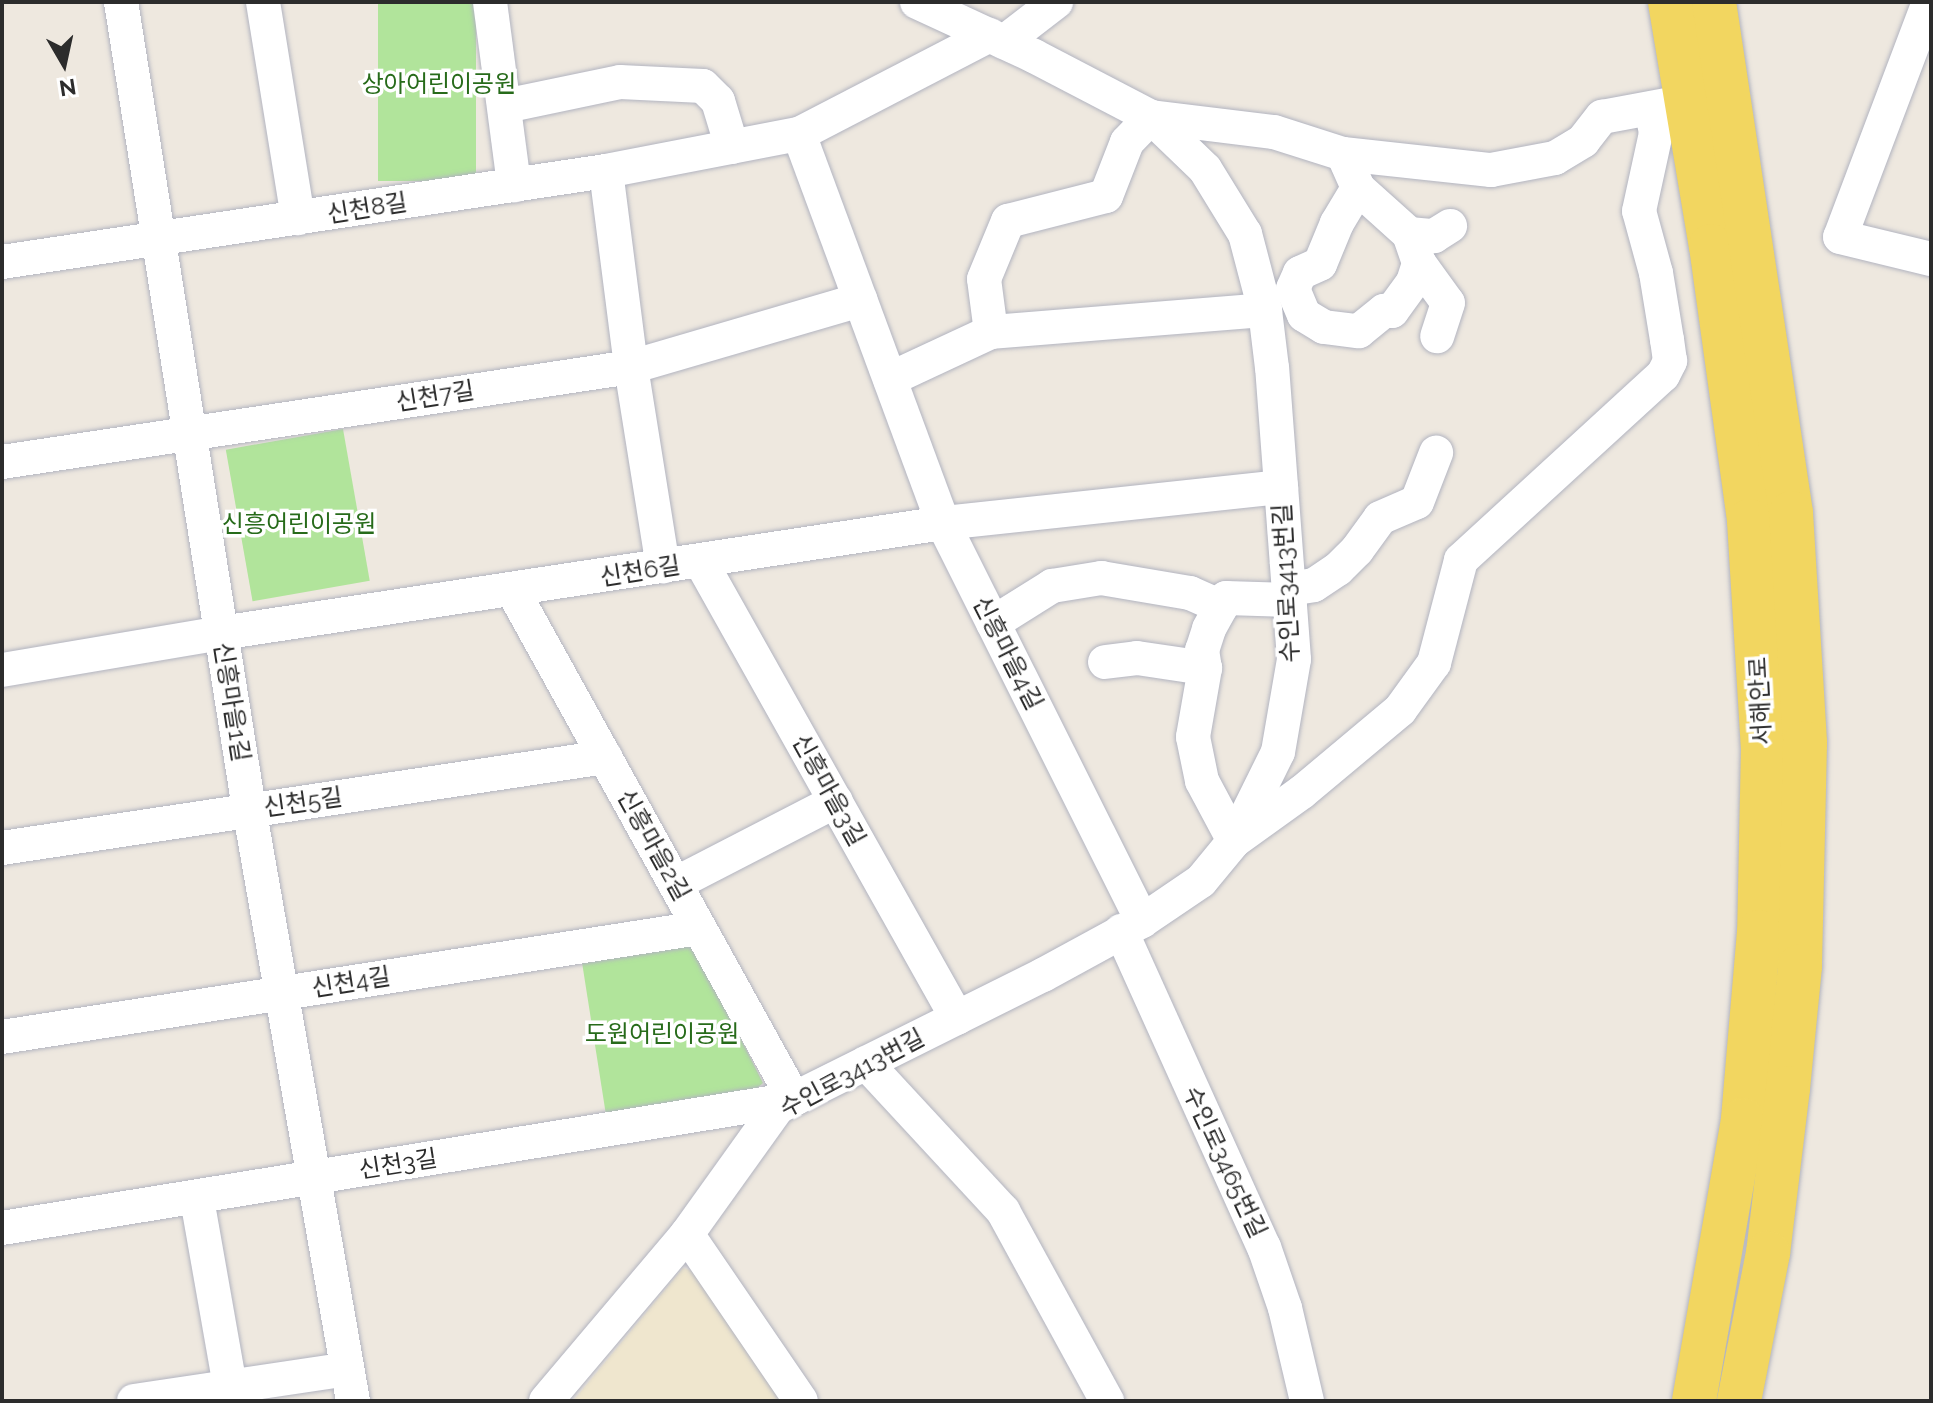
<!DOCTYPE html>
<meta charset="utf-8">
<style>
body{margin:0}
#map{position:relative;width:1933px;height:1403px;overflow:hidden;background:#eee8df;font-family:Raleway,"Noto Sans KR",sans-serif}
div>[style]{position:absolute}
.education>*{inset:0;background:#efe6ce}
.green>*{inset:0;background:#b1e49b;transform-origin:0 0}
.roads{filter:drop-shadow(0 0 2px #b2b4c0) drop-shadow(0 0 2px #b2b4c0)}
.minor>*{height:34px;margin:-17px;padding:0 17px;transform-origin:17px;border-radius:17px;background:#fff}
.major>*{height:44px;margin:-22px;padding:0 22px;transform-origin:22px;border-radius:22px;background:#f2d660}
span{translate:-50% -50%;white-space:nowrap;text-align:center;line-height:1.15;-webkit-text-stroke:7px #fff;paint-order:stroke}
.park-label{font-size:24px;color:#276b1a}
.street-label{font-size:24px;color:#2c2c2c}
.frame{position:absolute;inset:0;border:4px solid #2c2c2c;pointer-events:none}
.north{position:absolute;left:24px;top:24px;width:80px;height:80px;-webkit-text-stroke:6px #fff;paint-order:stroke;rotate:171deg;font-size:22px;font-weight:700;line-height:32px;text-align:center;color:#2c2c2c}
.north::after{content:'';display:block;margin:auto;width:28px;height:36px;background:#2c2c2c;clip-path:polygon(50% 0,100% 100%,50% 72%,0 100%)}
</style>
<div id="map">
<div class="education">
<i style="clip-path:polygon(683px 1268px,711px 1277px,791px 1401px,573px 1401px)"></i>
</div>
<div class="green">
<i style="left:378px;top:2px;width:98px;height:179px"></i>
<i style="left:343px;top:429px;width:154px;height:119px;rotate:80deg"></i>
<i style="clip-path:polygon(672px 938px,696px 949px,763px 1083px,748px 1096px,606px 1115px,581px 956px)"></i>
</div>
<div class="roads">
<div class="minor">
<i style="left:121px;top:2px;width:804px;rotate:80.98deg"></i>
<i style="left:247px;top:796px;width:614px;rotate:80.06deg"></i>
<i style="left:263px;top:2px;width:219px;rotate:80.8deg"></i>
<i style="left:490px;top:2px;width:185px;rotate:82.5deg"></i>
<i style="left:1929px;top:2px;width:251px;rotate:110.7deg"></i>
<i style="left:1840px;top:237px;width:94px;rotate:13.6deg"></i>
<i style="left:1004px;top:42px;width:66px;rotate:-37.6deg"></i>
<i style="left:505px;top:106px;width:117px;rotate:-11.8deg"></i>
<i style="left:620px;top:82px;width:83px;rotate:2.8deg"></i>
<i style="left:703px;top:86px;width:21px;rotate:45deg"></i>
<i style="left:718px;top:101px;width:48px;rotate:73.1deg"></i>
<i style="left:799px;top:134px;width:415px;rotate:69.7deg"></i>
<i style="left:943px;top:523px;width:445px;rotate:63.4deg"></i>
<i style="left:1343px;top:154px;width:37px;rotate:66deg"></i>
<i style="left:1358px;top:188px;width:41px;rotate:121deg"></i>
<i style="left:1337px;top:223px;width:44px;rotate:112.5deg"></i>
<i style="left:1320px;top:264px;width:22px;rotate:156deg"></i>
<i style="left:1300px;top:273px;width:17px;rotate:114deg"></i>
<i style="left:1293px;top:289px;width:28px;rotate:67deg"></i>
<i style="left:1304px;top:315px;width:23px;rotate:31deg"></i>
<i style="left:1324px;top:327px;width:35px;rotate:7deg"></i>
<i style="left:1359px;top:331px;width:32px;rotate:-39deg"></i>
<i style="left:1384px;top:311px;width:8px"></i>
<i style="left:1392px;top:311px;width:36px;rotate:-54deg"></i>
<i style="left:1413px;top:282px;width:20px;rotate:-72deg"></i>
<i style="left:1419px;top:263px;width:31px;rotate:-109deg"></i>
<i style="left:1409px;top:234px;width:69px;rotate:-138deg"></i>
<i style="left:606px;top:171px;width:198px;rotate:82.7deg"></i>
<i style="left:631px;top:367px;width:202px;rotate:80.9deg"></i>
<i style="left:1409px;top:234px;width:25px;rotate:5deg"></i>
<i style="left:1434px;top:236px;width:19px;rotate:-32deg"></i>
<i style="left:2px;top:262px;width:611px;rotate:-8.57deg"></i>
<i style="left:606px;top:171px;width:197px;rotate:-10.9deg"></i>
<i style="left:799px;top:134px;width:215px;rotate:-27.4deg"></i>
<i style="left:1419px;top:263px;width:49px;rotate:54.1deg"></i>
<i style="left:1448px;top:303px;width:35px;rotate:108deg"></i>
<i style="left:991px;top:332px;width:275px;rotate:-4.6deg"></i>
<i style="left:890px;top:379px;width:111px;rotate:-25deg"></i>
<i style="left:991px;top:332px;width:53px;rotate:-97.5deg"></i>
<i style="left:984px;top:279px;width:63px;rotate:-67.5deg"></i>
<i style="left:1008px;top:221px;width:101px;rotate:-14.3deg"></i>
<i style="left:1106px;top:196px;width:58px;rotate:-68.7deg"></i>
<i style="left:1127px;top:142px;width:35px;rotate:-46deg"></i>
<i style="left:1151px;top:117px;width:124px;rotate:7deg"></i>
<i style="left:1274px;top:132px;width:72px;rotate:17.7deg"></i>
<i style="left:1343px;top:154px;width:149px;rotate:6.2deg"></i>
<i style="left:1491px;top:170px;width:65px;rotate:-10.6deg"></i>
<i style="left:1555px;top:158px;width:33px;rotate:-31deg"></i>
<i style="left:1583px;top:141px;width:31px;rotate:-52deg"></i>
<i style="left:1602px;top:117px;width:71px;rotate:-10.5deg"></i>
<i style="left:2px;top:462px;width:636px;rotate:-8.59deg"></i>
<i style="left:631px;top:367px;width:239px;rotate:-16.3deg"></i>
<i style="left:701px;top:562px;width:523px;rotate:60.69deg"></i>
<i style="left:1289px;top:589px;width:25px;rotate:-9deg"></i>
<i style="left:1314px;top:585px;width:29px;rotate:-34deg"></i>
<i style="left:1338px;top:569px;width:27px;rotate:-45deg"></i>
<i style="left:1357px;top:550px;width:39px;rotate:-54deg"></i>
<i style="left:1380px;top:518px;width:40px;rotate:-23.4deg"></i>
<i style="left:1417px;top:502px;width:53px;rotate:-68.8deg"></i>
<i style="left:1290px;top:600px;width:64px;rotate:-178.2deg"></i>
<i style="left:1226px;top:598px;width:35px;rotate:119deg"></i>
<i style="left:1209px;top:629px;width:22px;rotate:108deg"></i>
<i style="left:1202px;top:650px;width:18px;rotate:81deg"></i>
<i style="left:1205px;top:668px;width:70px;rotate:99.9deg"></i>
<i style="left:1193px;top:737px;width:45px;rotate:78.4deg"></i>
<i style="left:1202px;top:781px;width:68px;rotate:61.9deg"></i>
<i style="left:1234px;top:841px;width:84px;rotate:-35.8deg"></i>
<i style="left:1302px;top:792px;width:128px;rotate:-39.9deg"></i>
<i style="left:1400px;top:710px;width:58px;rotate:-54.1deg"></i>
<i style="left:1434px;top:663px;width:106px;rotate:-75.3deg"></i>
<i style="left:1461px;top:560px;width:274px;rotate:-42.5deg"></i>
<i style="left:1663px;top:375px;width:16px;rotate:-63deg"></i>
<i style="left:1670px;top:361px;width:21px;rotate:-98deg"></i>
<i style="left:1667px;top:340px;width:68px;rotate:-99.3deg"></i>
<i style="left:1656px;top:273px;width:64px;rotate:-105.3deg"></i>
<i style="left:1639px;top:211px;width:80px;rotate:-77.7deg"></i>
<i style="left:1656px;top:133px;width:25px;rotate:-101deg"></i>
<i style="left:993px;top:623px;width:70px;rotate:-32.1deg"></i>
<i style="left:1052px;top:586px;width:50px;rotate:-9.3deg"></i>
<i style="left:1101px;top:578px;width:90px;rotate:9.6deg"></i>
<i style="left:1190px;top:593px;width:34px;rotate:24deg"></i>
<i style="left:1105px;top:662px;width:32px;rotate:-7deg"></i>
<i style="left:1137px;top:658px;width:69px;rotate:8.4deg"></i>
<i style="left:2px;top:670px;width:222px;rotate:-9.6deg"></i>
<i style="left:221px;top:633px;width:730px;rotate:-8.66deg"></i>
<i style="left:943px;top:523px;width:340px;rotate:-6.1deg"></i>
<i style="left:2px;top:848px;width:610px;rotate:-8.58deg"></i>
<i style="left:675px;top:884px;width:181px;rotate:-27.3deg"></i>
<i style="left:1121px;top:931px;width:347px;rotate:65.7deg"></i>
<i style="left:1264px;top:1247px;width:65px;rotate:71deg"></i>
<i style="left:1285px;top:1308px;width:96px;rotate:76.7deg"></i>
<i style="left:2px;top:1037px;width:705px;rotate:-8.89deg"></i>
<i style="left:866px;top:1063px;width:202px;rotate:47.2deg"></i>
<i style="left:1003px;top:1211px;width:217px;rotate:61.3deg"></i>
<i style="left:197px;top:1199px;width:191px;rotate:80deg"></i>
<i style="left:2px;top:1228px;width:802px;rotate:-9.25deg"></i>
<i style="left:794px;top:1099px;width:581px;rotate:-118.95deg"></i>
<i style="left:687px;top:1234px;width:202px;rotate:55.7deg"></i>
<i style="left:134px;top:1401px;width:215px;rotate:-8.5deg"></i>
<i style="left:546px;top:1401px;width:219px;rotate:-49.8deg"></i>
<i style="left:687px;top:1234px;width:156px;rotate:-54.4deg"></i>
<i style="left:778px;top:1107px;width:296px;rotate:-26.5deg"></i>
<i style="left:1043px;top:975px;width:113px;rotate:-28.6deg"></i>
<i style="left:1142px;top:921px;width:71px;rotate:-34.1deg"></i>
<i style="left:1201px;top:881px;width:52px;rotate:-50.5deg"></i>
<i style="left:1234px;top:841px;width:99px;rotate:-63.7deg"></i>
<i style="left:1278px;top:752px;width:94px;rotate:-80.2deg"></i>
<i style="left:1294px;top:659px;width:292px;rotate:-94.3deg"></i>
<i style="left:1272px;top:368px;width:58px;rotate:-96.9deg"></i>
<i style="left:1265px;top:310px;width:79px;rotate:-104.7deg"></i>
<i style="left:1245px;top:234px;width:76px;rotate:-121.6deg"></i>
<i style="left:1205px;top:169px;width:75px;rotate:-136.1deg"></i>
<i style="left:1151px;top:117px;width:132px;rotate:-152.5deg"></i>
<i style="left:1034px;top:56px;width:129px;rotate:-155.2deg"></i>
</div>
<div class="major">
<i style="left:1670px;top:2px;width:247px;rotate:80.5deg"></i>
<i style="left:1711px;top:246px;width:278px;rotate:82.1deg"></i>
<i style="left:1749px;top:521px;width:226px;rotate:86.5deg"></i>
<i style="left:1763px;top:747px;width:185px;rotate:91.2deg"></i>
<i style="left:1759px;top:932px;width:189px;rotate:94.9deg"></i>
<i style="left:1743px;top:1120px;width:285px;rotate:99.9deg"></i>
<i style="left:1714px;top:2px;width:517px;rotate:81.43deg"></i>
<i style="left:1791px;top:513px;width:230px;rotate:86.5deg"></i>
<i style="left:1805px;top:743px;width:223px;rotate:91.3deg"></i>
<i style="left:1800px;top:966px;width:123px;rotate:95.6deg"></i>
<i style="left:1788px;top:1088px;width:166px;rotate:96.9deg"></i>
<i style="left:1768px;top:1253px;width:151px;rotate:101.1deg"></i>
</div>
</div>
<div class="park-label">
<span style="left:439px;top:84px">상아어린이공원</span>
<span style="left:299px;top:524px">신흥어린이공원</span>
<span style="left:662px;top:1034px">도원어린이공원</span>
</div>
<div class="street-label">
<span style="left:367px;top:208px;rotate:-9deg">신천8길</span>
<span style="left:435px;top:396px;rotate:-9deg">신천7길</span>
<span style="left:640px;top:571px;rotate:-9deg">신천6길</span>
<span style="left:1286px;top:583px;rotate:-93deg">수인로3413번길</span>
<span style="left:1008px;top:653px;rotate:63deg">신흥마을4길</span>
<span style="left:1760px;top:701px;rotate:-93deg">서해안로</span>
<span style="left:232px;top:702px;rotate:81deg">신흥마을1길</span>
<span style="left:829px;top:790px;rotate:61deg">신흥마을3길</span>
<span style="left:303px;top:802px;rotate:-8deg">신천5길</span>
<span style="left:654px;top:845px;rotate:61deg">신흥마을2길</span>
<span style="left:351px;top:982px;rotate:-9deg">신천4길</span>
<span style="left:852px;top:1073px;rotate:-28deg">수인로3413번길</span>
<span style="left:1225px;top:1162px;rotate:65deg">수인로3465번길</span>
<span style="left:398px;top:1164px;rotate:-9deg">신천3길</span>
</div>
<div class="frame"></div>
<div class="north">N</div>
</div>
